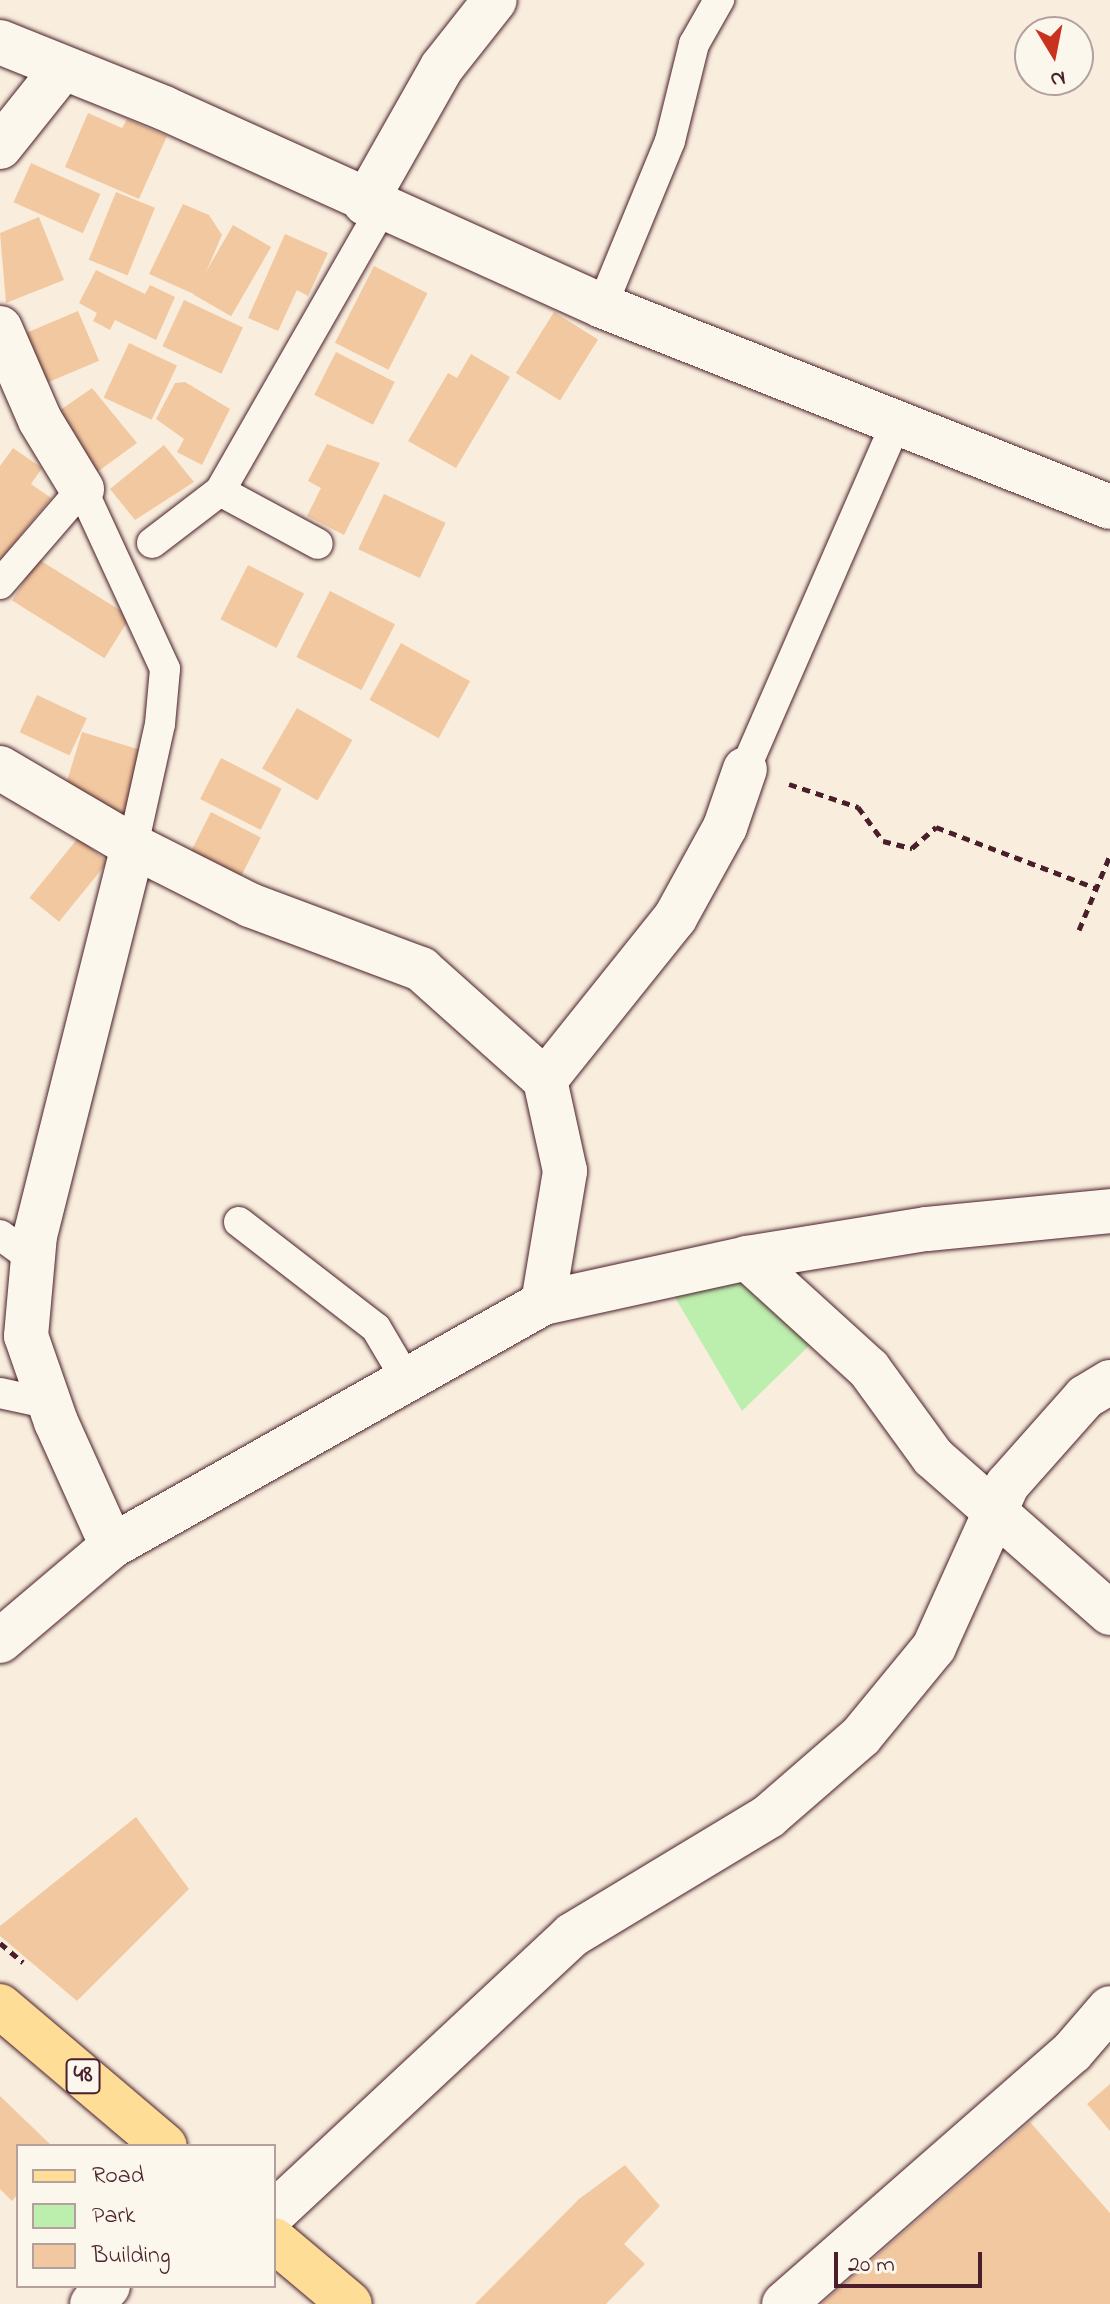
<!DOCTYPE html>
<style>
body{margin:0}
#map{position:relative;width:1110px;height:2304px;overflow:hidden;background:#f9eedd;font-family:"Indie Flower",sans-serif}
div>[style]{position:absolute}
.green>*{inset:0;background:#bceeae}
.building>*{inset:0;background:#f2c8a1;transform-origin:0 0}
.path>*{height:5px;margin-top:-2.5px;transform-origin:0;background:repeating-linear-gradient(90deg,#4a1f2b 0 8px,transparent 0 14px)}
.roads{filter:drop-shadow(0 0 2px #4a1f2b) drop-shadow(0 0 2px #4a1f2b)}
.service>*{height:30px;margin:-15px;padding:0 15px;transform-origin:15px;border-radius:15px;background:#fbf7ec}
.minor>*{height:44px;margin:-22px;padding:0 22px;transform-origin:22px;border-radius:22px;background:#fbf7ec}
.primary>*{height:44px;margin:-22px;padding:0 22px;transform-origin:22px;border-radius:22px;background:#fedd96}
span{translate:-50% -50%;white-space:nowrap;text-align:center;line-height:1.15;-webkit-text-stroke:6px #fbf7ec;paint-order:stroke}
.shield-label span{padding:2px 6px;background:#fbf7ec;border:2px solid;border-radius:6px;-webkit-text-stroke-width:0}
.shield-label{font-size:24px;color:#4a1f2b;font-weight:700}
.legend{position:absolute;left:16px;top:2144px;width:260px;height:144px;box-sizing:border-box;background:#fbf7ec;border:2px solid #b4a19f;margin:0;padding:10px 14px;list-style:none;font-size:24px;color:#4a1f2b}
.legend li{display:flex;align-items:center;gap:16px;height:40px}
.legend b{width:40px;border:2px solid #b4a19f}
.north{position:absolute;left:1014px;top:16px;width:80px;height:80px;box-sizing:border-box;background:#fbf7ec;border:2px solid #b4a19f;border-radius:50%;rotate:170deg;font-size:22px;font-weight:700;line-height:32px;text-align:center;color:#4a1f2b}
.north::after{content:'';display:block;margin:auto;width:28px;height:36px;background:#c8321e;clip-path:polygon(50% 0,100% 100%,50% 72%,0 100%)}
.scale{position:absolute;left:834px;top:2252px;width:148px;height:36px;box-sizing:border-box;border:4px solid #4a1f2b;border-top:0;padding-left:10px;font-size:24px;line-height:28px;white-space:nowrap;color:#4a1f2b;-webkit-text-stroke:6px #fbf7ec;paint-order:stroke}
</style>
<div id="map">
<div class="green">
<i style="clip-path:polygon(735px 1273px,816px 1339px,742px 1411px,673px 1294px)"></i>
</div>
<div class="building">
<i style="clip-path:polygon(88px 113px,122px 128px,127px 119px,167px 136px,139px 199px,65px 167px)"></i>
<i style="left:31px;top:163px;width:76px;height:43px;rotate:24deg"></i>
<i style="left:116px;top:192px;width:42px;height:73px;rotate:22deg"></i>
<i style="clip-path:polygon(183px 204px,209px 215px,222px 235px,196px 295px,149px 274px)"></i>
<i style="clip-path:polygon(39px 217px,64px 280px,6px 303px,0 233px)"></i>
<i style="left:233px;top:225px;width:44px;height:80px;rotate:30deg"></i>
<i style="clip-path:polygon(285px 234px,328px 253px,308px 296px,297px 290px,278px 331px,248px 318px)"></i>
<i style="left:374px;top:266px;width:60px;height:86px;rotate:27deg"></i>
<i style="clip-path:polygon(96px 270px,145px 294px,150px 285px,175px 297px,156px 340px,115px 320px,110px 330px,93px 321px,97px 313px,79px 303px)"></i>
<i style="left:184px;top:300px;width:65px;height:51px;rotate:25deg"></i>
<i style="left:78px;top:311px;width:54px;height:63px;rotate:67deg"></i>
<i style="left:554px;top:312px;width:52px;height:72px;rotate:32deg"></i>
<i style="left:129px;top:343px;width:53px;height:60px;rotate:25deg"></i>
<i style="left:336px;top:352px;width:66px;height:48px;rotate:27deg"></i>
<i style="clip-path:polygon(471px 354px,510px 377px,456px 468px,408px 441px,448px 373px,457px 378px)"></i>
<i style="clip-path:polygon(185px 382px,230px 409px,202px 465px,177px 452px,184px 439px,156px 419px,175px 383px)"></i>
<i style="clip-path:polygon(92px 388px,137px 443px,93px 475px,56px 413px)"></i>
<i style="clip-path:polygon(327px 444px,380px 463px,344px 535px,307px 516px,321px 488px,308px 481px)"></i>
<i style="clip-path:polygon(164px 445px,194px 482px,135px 520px,110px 489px)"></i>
<i style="clip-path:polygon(13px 448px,42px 468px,31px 484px,51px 498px,0 560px,0 466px)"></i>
<i style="left:384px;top:494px;width:68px;height:61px;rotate:25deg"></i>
<i style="left:38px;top:559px;width:109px;height:49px;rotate:32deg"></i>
<i style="left:248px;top:565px;width:63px;height:61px;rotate:27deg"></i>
<i style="left:330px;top:591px;width:73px;height:74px;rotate:27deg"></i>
<i style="left:401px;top:643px;width:79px;height:65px;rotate:29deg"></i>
<i style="left:37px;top:695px;width:55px;height:41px;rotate:25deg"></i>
<i style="left:297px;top:708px;width:64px;height:70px;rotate:30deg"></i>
<i style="left:82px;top:732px;width:69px;height:68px;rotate:17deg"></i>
<i style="left:221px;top:758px;width:68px;height:46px;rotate:27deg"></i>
<i style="left:211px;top:812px;width:56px;height:49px;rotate:27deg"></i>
<i style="left:78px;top:838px;width:38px;height:77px;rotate:39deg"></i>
<i style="clip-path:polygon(136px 1817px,189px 1889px,77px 2001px,0 1936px,0 1926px)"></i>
<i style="clip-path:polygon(1110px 2084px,1110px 2131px,1087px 2104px)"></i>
<i style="clip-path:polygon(0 2096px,52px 2146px,18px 2146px,18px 2194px,12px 2201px,0 2189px)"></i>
<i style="clip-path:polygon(1030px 2122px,1110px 2213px,1110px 2304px,821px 2304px)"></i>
<i style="clip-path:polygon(625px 2165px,660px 2206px,624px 2244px,645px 2264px,606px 2304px,475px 2304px,579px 2199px)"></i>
</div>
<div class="path">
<i style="left:789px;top:784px;width:73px;rotate:18.4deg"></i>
<i style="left:858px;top:807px;width:42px;rotate:53.7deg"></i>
<i style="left:883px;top:841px;width:30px;rotate:14deg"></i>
<i style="left:912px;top:848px;width:32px;rotate:-41deg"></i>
<i style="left:936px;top:827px;width:171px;rotate:20.9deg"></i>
<i style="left:1079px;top:930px;width:81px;rotate:-67.5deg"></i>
<i style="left:0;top:1943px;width:30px;rotate:40deg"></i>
</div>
<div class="roads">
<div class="service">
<i style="left:602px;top:306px;width:178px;rotate:-67.6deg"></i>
<i style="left:670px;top:141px;width:100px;rotate:-76.1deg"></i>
<i style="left:694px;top:44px;width:51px;rotate:-60.4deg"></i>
<i style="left:220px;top:491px;width:111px;rotate:28.4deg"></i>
<i style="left:152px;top:543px;width:86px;rotate:-37.4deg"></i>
<i style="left:220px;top:491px;width:324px;rotate:-60.2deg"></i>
<i style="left:0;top:584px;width:125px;rotate:-49.2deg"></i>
<i style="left:82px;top:489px;width:198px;rotate:65.2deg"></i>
<i style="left:165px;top:669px;width:55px;rotate:95.2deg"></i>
<i style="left:160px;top:724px;width:125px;rotate:102.5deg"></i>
<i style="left:745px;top:769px;width:378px;rotate:-66.4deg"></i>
<i style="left:239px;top:1222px;width:173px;rotate:37.7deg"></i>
<i style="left:376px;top:1328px;width:57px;rotate:59.4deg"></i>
<i style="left:0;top:1235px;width:41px;rotate:36deg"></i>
<i style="left:0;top:1393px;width:51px;rotate:12.4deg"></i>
</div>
<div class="minor">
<i style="left:0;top:42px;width:177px;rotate:21.9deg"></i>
<i style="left:164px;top:108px;width:481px;rotate:24.3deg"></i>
<i style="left:602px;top:306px;width:546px;rotate:21.59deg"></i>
<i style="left:0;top:147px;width:101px;rotate:-51.4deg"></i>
<i style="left:365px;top:203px;width:156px;rotate:-60.5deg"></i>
<i style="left:442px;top:67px;width:85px;rotate:-51.7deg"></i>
<i style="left:0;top:328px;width:100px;rotate:66.5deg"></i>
<i style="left:40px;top:420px;width:81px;rotate:58.7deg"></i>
<i style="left:0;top:768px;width:154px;rotate:30.4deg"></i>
<i style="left:133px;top:846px;width:131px;rotate:26.8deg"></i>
<i style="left:250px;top:905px;width:183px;rotate:20.5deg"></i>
<i style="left:421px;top:969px;width:166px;rotate:41.8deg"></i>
<i style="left:747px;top:1258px;width:165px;rotate:42.3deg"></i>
<i style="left:869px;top:1369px;width:109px;rotate:54deg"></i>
<i style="left:933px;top:1457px;width:236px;rotate:41.4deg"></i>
<i style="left:543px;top:1303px;width:134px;rotate:-80.5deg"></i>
<i style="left:565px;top:1171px;width:93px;rotate:-102.4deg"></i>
<i style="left:545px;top:1080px;width:208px;rotate:-51.3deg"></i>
<i style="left:675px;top:918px;width:104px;rotate:-61.2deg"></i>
<i style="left:725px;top:827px;width:61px;rotate:-71deg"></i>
<i style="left:112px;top:1546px;width:136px;rotate:-114.3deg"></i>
<i style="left:56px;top:1422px;width:91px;rotate:-109.2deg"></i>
<i style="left:26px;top:1336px;width:100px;rotate:-84.9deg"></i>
<i style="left:35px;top:1236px;width:402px;rotate:-75.9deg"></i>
<i style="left:0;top:1641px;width:147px;rotate:-40.3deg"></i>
<i style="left:112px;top:1546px;width:495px;rotate:-29.4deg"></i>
<i style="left:543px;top:1303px;width:209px;rotate:-12.4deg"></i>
<i style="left:747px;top:1258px;width:182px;rotate:-9.2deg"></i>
<i style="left:927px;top:1229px;width:184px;rotate:-5.6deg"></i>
<i style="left:274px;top:2213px;width:408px;rotate:-43deg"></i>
<i style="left:572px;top:1935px;width:230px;rotate:-31.1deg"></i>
<i style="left:769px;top:1816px;width:122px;rotate:-41deg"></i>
<i style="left:861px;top:1736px;width:115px;rotate:-50.6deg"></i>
<i style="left:934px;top:1647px;width:178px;rotate:-65.7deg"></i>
<i style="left:1007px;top:1485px;width:118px;rotate:-48.4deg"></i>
<i style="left:1085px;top:1397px;width:29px;rotate:-31deg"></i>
<i style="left:92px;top:2304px;width:24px;rotate:-48deg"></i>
<i style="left:784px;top:2304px;width:383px;rotate:-41.2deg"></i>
<i style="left:1072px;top:2052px;width:58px;rotate:-49.2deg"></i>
</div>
<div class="primary">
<i style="left:0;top:2006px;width:216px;rotate:40.3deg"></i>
<i style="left:274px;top:2240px;width:99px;rotate:40.1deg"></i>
</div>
</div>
<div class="shield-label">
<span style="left:83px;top:2076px">48</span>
</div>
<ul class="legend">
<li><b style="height:10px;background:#fedd96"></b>Road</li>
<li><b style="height:22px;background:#bceeae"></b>Park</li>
<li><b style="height:22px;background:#f2c8a1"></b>Building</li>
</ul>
<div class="north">N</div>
<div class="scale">20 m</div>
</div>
